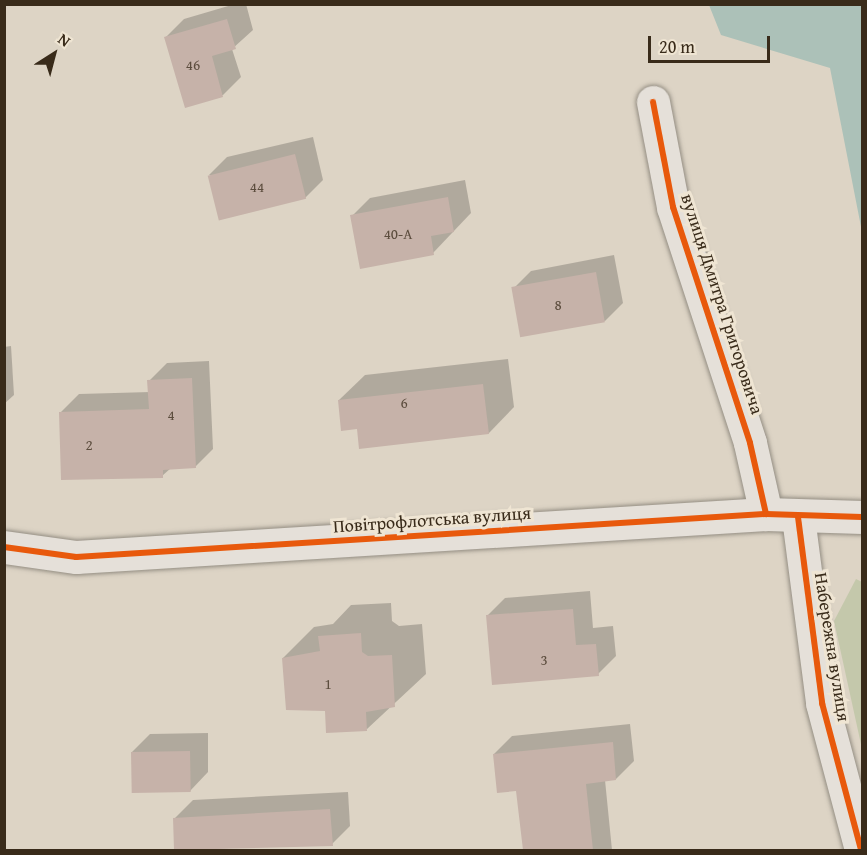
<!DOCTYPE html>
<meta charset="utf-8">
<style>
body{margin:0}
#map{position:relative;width:867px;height:855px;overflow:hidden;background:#ddd4c5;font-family:"Gentium Book Plus",serif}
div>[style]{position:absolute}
.green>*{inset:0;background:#c4c8ab}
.water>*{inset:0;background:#acc1b8}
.shadow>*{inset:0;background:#0003}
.building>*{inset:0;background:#c6b2a9;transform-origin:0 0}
.roads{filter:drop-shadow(0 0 2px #948e83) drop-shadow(0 0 2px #948e83)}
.minor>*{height:33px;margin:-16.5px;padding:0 16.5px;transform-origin:16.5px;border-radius:16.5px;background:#e5e0d9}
.tertiary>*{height:33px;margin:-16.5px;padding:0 16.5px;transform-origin:16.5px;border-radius:16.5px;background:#e5e0d9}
.cycleway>*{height:6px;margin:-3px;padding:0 3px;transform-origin:3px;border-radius:3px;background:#e8590c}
span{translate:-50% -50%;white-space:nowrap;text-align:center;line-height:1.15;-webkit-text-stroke:6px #efe5d3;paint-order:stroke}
.number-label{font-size:15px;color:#5c4d3e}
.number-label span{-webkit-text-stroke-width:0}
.street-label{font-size:18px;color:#392b1a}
.frame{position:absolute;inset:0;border:6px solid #392b1a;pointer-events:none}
.north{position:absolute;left:24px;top:24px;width:60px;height:60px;-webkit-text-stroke:4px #efe5d3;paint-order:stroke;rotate:36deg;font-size:16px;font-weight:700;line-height:24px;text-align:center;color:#392b1a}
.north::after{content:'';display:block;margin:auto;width:21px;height:27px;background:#392b1a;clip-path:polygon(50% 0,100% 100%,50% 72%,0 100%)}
.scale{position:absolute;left:648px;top:36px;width:122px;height:27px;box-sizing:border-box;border:3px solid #392b1a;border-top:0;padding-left:8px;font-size:18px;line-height:21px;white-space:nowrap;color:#392b1a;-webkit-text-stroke:4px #efe5d3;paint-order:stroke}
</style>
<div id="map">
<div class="green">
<i style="clip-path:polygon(856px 579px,862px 582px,862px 749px,834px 621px)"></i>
</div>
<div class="water">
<i style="clip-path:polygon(709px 5px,862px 5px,862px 232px,830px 68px,721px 35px)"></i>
</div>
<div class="shadow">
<i style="clip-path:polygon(235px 4px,246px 4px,253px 30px,232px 49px,241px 77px,223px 95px,186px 106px,166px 37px,184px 19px)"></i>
<i style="clip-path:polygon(313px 137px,323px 180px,305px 198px,209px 175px,227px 157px)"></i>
<i style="clip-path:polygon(465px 180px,471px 213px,433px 253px,352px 216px,370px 198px)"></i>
<i style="clip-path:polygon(614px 255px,623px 303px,605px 321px,513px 289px,531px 271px)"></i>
<i style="clip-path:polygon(11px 346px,14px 395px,4px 404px,4px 347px)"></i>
<i style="clip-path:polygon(508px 359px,514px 407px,489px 433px,358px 428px,339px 400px,365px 375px)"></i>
<i style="clip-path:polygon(209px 361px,213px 449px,195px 467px,171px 468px,162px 476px,61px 412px,79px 394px,150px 392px,149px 381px,167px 363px)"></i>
<i style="clip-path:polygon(590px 591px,593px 628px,613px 626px,616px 656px,598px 674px,487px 616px,505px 598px)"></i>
<i style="clip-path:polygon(391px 603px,392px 621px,399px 626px,422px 624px,426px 674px,367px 729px,327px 709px,283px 658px,314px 627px,333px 624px,351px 605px)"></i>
<i style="clip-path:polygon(630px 724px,634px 761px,616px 779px,605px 780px,612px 850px,524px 850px,517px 789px,494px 754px,512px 736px)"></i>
<i style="clip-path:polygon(208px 733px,208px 772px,190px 791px,132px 752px,150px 734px)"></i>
<i style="clip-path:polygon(348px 792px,350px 826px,332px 844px,176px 850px,175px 818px,193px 800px)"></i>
</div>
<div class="building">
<i style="clip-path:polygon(227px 19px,236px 49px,212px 56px,223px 97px,185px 108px,164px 37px)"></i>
<i style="left:295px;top:154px;width:46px;height:90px;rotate:76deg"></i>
<i style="clip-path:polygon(448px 197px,454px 232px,431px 236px,434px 255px,360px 269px,350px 215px)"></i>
<i style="left:596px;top:272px;width:51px;height:86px;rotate:80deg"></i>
<i style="clip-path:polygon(192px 378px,196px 468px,163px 470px,163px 478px,61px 480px,59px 412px,149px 409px,147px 380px)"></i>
<i style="clip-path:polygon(483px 384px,489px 434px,359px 449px,357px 429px,341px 431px,338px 400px)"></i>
<i style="clip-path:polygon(573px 609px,576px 645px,596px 644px,599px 676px,492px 685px,486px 615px)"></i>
<i style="clip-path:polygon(361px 633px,362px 652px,368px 656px,392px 655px,395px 707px,366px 712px,367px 731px,326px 733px,325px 711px,286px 710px,282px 658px,320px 651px,318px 636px)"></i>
<i style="clip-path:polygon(613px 742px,616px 780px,586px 784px,593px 850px,523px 850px,516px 791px,497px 793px,493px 754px)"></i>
<i style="left:190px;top:751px;width:41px;height:59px;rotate:89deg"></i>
<i style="clip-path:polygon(330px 809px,333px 846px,174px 850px,173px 818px)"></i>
</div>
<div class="roads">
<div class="minor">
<i style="left:653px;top:102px;width:107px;rotate:79.2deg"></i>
<i style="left:673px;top:207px;width:248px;rotate:71.9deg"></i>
<i style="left:750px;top:443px;width:73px;rotate:77.3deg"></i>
<i style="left:798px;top:517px;width:188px;rotate:82.6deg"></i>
<i style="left:822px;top:703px;width:152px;rotate:75.1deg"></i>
</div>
<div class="tertiary">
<i style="left:4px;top:547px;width:73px;rotate:7.9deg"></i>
<i style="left:76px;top:557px;width:691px;rotate:-3.57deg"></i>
<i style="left:766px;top:514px;width:96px;rotate:1.8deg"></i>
</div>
</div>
<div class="cycleway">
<i style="left:653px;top:102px;width:107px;rotate:79.2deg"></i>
<i style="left:673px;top:207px;width:248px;rotate:71.9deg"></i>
<i style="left:750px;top:443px;width:73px;rotate:77.3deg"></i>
<i style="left:798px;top:517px;width:188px;rotate:82.6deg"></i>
<i style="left:822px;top:703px;width:152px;rotate:75.1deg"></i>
<i style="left:4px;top:547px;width:73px;rotate:7.9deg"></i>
<i style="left:76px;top:557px;width:691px;rotate:-3.57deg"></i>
<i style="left:766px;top:514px;width:96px;rotate:1.8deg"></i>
</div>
<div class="number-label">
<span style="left:193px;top:65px">46</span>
<span style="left:257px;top:187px">44</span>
<span style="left:398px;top:234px">40-А</span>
<span style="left:558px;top:305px">8</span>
<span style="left:404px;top:403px">6</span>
<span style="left:171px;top:415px">4</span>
<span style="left:89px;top:445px">2</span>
<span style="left:544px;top:660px">3</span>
<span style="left:328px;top:684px">1</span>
</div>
<div class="street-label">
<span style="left:722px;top:304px;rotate:72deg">вулиця Дмитра Григоровича</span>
<span style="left:432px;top:520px;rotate:-4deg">Повітрофлотська вулиця</span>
<span style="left:832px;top:647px;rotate:81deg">Набережна вулиця</span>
</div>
<div class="frame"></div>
<div class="north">N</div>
<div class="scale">20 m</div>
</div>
